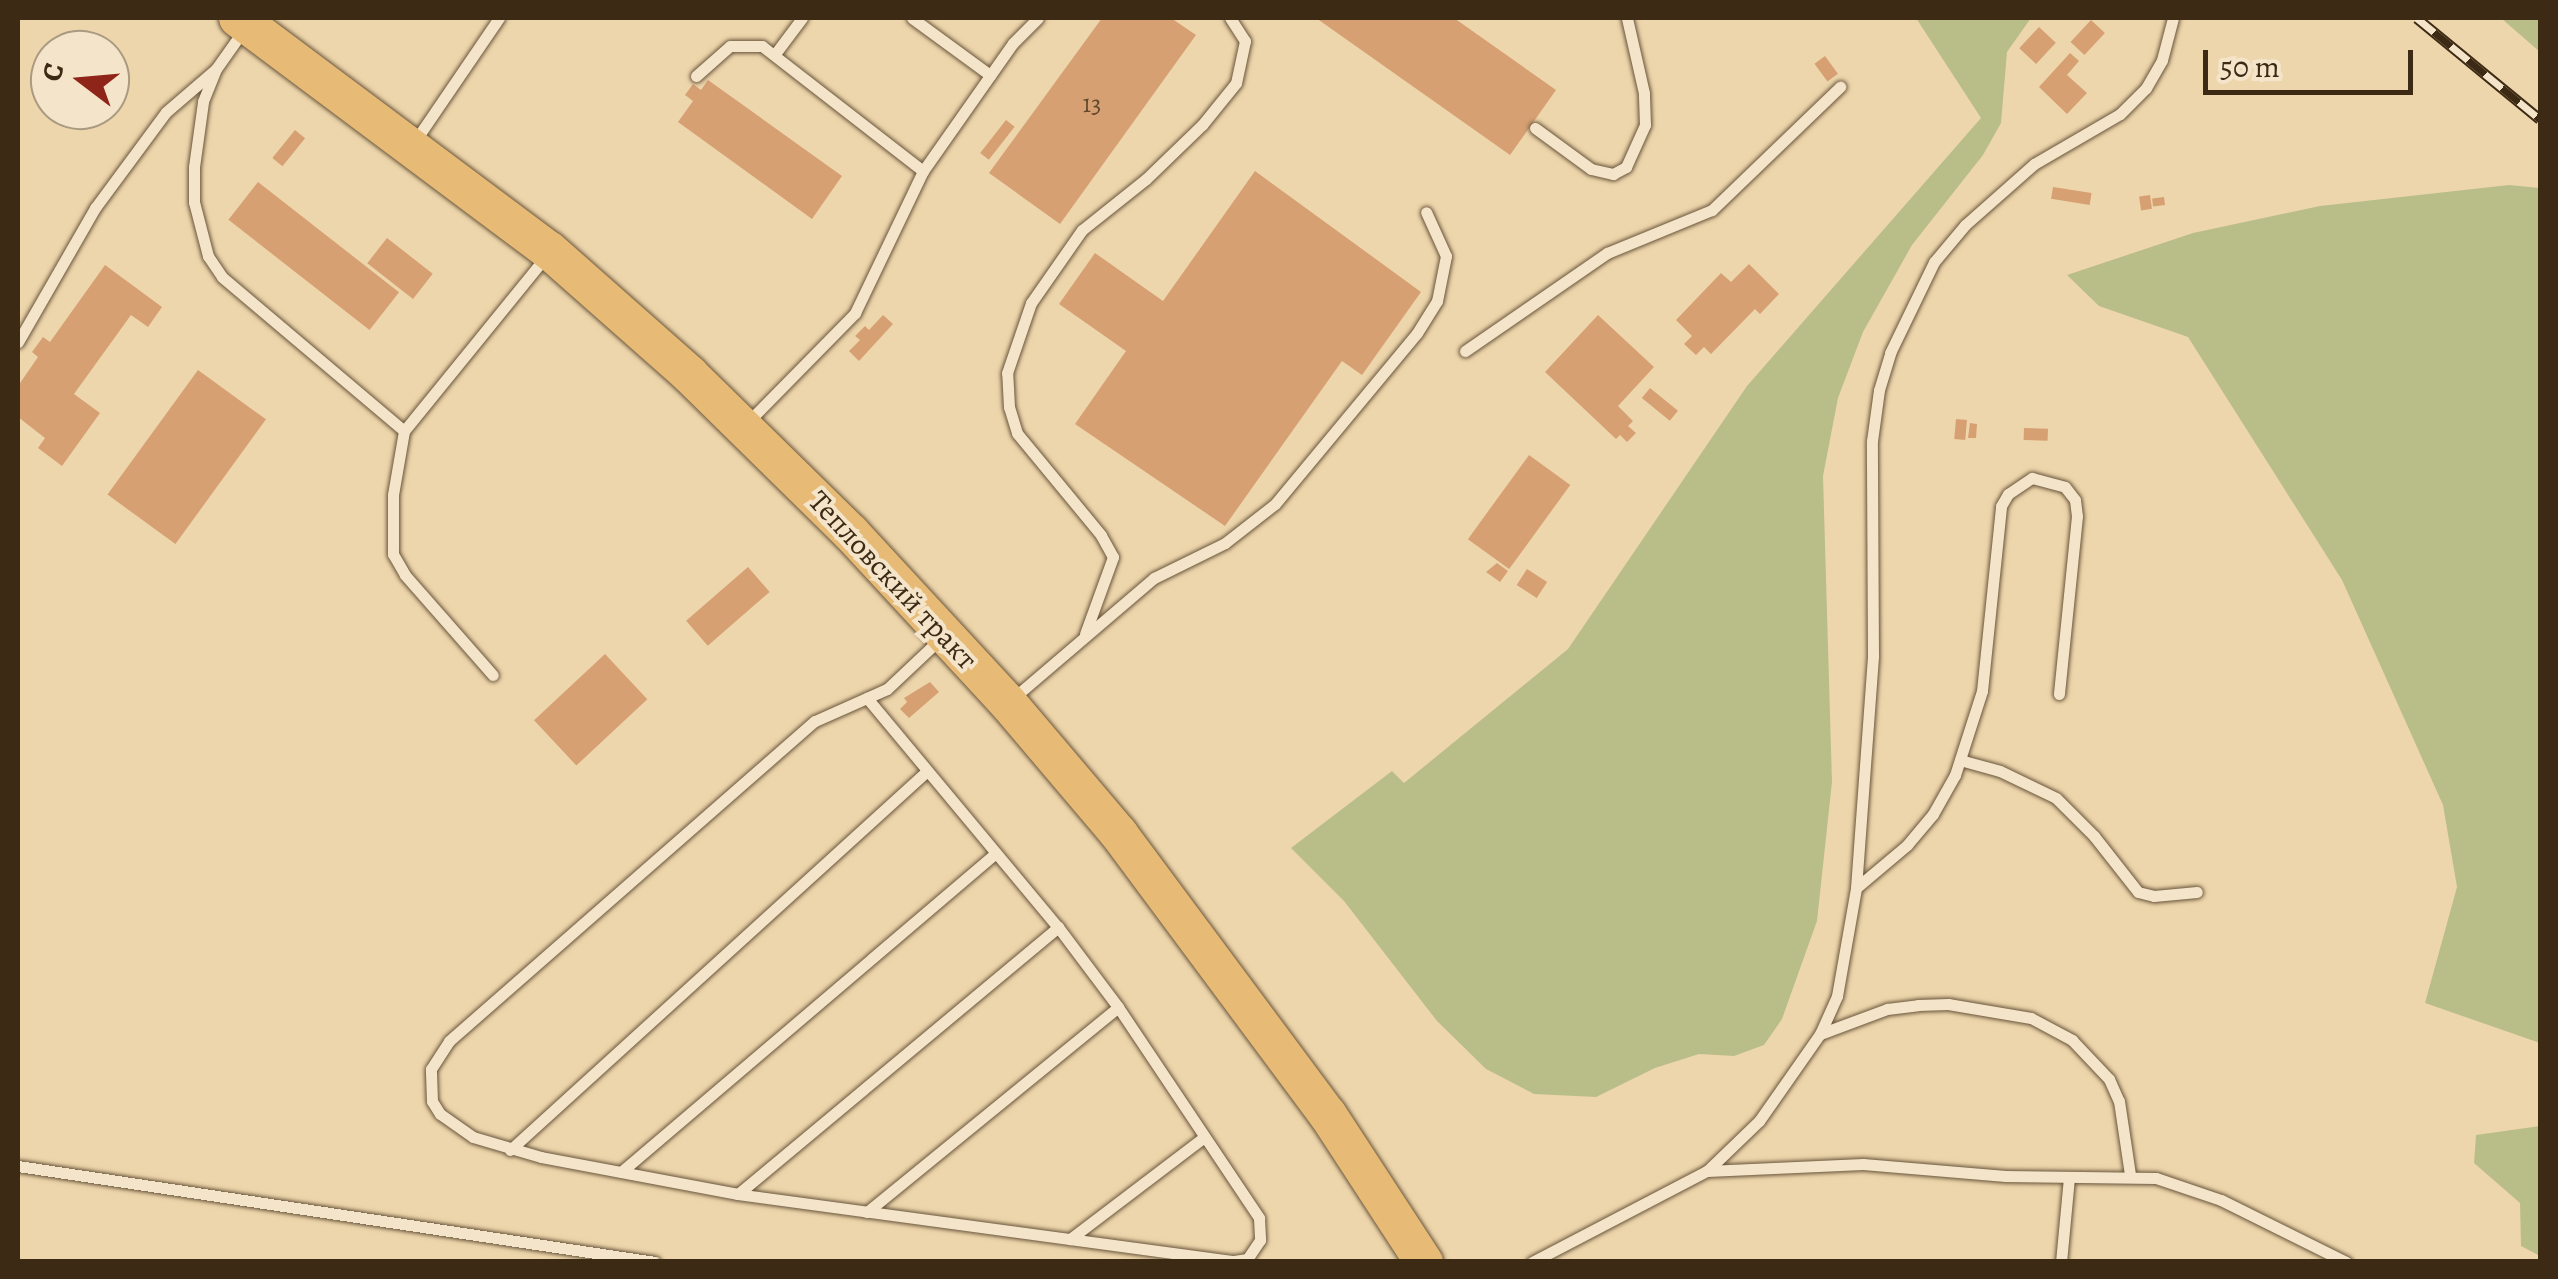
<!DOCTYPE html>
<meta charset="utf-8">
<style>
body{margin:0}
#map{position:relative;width:2558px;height:1279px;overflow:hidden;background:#eed6ac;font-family:Alegreya,serif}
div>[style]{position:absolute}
.green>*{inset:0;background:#b9be89}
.building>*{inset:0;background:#d6a073;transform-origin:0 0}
.roads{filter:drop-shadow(0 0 2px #68553b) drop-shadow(0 0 2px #68553b)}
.lane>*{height:11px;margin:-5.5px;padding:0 5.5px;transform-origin:5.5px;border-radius:5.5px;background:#f4e4c9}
.primary>*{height:38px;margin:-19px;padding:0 19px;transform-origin:19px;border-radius:19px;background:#e7bb76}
.rail>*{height:11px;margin-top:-5.5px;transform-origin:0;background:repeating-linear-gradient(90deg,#f4e4c9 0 22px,#3c2a15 0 44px);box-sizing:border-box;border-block:2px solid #3c2a15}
span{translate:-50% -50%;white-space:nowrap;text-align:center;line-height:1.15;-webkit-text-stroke:8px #f4e4c9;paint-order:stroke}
.number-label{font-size:25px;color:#62482c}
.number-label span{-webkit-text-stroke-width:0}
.street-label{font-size:30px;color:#3c2a15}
.frame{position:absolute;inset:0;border:20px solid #3c2a15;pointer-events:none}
.north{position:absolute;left:30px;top:30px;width:100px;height:100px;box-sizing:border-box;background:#f4e4c9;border:2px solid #aa9a81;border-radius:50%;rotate:286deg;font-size:28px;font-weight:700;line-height:40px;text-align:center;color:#3c2a15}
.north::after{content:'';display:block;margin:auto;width:35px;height:45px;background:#8f2418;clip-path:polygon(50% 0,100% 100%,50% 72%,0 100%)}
.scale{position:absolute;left:2203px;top:50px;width:210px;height:45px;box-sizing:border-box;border:5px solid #3c2a15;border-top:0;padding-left:12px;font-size:30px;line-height:35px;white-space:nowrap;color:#3c2a15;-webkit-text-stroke:8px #f4e4c9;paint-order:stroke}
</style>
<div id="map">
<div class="green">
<i style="clip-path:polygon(1916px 18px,2031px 18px,2007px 52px,2001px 123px,1983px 155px,1912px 245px,1863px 332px,1838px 398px,1823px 476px,1832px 782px,1817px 921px,1782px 1019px,1764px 1045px,1734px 1056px,1699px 1054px,1655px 1068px,1596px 1097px,1534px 1094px,1486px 1069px,1437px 1021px,1344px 901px,1291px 848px,1392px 771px,1404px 783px,1568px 649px,1747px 386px,1981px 118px)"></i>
<i style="clip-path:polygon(2500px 18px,2540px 18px,2540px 52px,2502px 19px)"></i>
<i style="clip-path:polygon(2509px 185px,2540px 188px,2540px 1043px,2425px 1003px,2457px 887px,2443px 805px,2342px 580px,2188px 337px,2099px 306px,2067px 275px,2193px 233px,2320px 206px)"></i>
<i style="clip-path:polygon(2540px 1126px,2540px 1256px,2521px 1246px,2520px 1203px,2474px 1163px,2476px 1135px)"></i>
</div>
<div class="building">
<i style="clip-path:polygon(1102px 18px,1171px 18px,1196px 35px,1060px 224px,989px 173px)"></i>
<i style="clip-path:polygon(1316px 18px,1454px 18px,1556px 90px,1510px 155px)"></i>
<i style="left:2091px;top:20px;width:19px;height:30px;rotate:43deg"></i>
<i style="left:2039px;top:27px;width:23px;height:29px;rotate:43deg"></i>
<i style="clip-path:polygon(2070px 53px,2079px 61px,2067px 75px,2087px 93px,2067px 114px,2039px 87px)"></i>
<i style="left:1825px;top:56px;width:22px;height:13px;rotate:54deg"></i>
<i style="clip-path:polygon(708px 80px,842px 176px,812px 219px,678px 122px,693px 101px,685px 95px,693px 84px,701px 90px)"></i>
<i style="left:1006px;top:120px;width:11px;height:42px;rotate:38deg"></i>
<i style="left:295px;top:130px;width:13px;height:36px;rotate:39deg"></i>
<i style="clip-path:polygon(1255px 171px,1421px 292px,1362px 375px,1342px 361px,1225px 526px,1075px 424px,1126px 351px,1059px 304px,1095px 253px,1163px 301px)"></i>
<i style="left:258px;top:182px;width:179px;height:48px;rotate:38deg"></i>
<i style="left:2053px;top:187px;width:39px;height:12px;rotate:9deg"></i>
<i style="left:2150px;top:195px;width:14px;height:11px;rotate:82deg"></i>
<i style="left:2164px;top:197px;width:8px;height:12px;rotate:83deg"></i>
<i style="left:387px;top:238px;width:58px;height:32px;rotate:38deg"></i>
<i style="clip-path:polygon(1749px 264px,1779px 294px,1760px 314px,1755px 309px,1711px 354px,1704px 347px,1696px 355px,1684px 344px,1692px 336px,1676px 320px,1721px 273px,1731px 282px)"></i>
<i style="clip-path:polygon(105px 265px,162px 307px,148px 327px,131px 315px,74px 394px,100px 413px,62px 466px,38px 448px,45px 438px,18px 417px,18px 386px,38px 357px,32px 352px,43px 337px,50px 342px)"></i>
<i style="clip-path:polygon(883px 315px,893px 324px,859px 361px,849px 351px,860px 340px,855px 336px,865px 326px,869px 330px)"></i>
<i style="clip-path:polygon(1598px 315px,1654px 367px,1618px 406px,1633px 421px,1628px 426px,1636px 433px,1627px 442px,1620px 435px,1616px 439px,1545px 372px)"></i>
<i style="left:198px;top:370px;width:84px;height:154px;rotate:36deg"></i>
<i style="left:1650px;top:388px;width:36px;height:13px;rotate:39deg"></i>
<i style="left:1956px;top:419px;width:11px;height:20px;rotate:5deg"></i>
<i style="clip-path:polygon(1970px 423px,1977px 424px,1976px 438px,1968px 438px)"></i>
<i style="left:2024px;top:428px;width:24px;height:12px;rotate:2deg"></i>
<i style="left:1529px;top:455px;width:51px;height:104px;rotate:36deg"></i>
<i style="clip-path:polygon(1497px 563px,1508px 571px,1500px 582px,1486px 572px)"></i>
<i style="left:748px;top:567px;width:33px;height:82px;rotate:49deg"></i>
<i style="left:1527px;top:569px;width:24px;height:19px;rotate:33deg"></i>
<i style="left:605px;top:654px;width:62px;height:97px;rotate:47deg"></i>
<i style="clip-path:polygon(930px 682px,939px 692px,909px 718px,900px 709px,907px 702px,904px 698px)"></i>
</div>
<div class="roads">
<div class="lane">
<i style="left:912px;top:18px;width:97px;rotate:36.2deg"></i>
<i style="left:775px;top:54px;width:45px;rotate:-53.1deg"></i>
<i style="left:216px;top:69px;width:35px;rotate:112deg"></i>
<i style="left:203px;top:102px;width:66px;rotate:97.9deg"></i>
<i style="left:194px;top:167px;width:35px;rotate:90deg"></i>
<i style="left:194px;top:202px;width:56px;rotate:75.5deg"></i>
<i style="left:208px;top:256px;width:25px;rotate:56deg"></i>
<i style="left:222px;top:277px;width:238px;rotate:40.2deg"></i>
<i style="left:404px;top:431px;width:225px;rotate:-50.9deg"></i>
<i style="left:696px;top:76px;width:45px;rotate:-41.4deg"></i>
<i style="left:730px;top:46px;width:32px"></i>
<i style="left:762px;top:46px;width:204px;rotate:37.8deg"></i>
<i style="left:1535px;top:128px;width:69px;rotate:36.2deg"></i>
<i style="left:1591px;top:169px;width:23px;rotate:13deg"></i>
<i style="left:1613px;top:174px;width:15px;rotate:-28deg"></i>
<i style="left:1626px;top:167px;width:46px;rotate:-65.7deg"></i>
<i style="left:1645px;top:125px;width:32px;rotate:-92deg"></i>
<i style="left:1644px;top:93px;width:77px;rotate:-102.8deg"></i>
<i style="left:415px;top:141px;width:149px;rotate:-55.7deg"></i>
<i style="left:18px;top:342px;width:155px;rotate:-60.1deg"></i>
<i style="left:95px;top:208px;width:119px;rotate:-53.5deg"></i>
<i style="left:166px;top:112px;width:66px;rotate:-40.7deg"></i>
<i style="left:216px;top:69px;width:50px;rotate:-54.7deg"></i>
<i style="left:1465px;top:351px;width:173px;rotate:-34.6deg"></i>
<i style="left:1607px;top:253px;width:113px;rotate:-22.3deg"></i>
<i style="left:1712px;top:210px;width:178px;rotate:-43.9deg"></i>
<i style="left:747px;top:423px;width:154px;rotate:-45.5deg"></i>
<i style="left:855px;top:313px;width:157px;rotate:-64.4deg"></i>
<i style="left:923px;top:171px;width:156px;rotate:-54.9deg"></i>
<i style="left:1013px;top:43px;width:35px;rotate:-45deg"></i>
<i style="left:404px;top:431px;width:65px;rotate:99.8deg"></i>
<i style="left:393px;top:495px;width:59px;rotate:90deg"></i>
<i style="left:393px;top:554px;width:24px;rotate:60deg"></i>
<i style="left:405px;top:575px;width:133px;rotate:48.7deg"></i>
<i style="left:1085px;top:634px;width:82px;rotate:-70deg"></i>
<i style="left:1113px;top:557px;width:25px;rotate:-119deg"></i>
<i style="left:1101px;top:535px;width:132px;rotate:-129.5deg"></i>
<i style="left:1017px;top:433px;width:27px;rotate:-107deg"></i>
<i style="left:1009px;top:407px;width:34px;rotate:-93deg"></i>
<i style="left:1007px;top:373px;width:74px;rotate:-71.1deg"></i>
<i style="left:1031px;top:303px;width:89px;rotate:-55.1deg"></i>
<i style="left:1082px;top:230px;width:82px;rotate:-38.6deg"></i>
<i style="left:1146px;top:179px;width:78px;rotate:-44deg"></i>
<i style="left:1202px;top:125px;width:54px;rotate:-51deg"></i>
<i style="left:1236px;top:83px;width:43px;rotate:-77.9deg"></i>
<i style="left:1245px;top:41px;width:27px;rotate:-123deg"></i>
<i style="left:867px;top:698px;width:298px;rotate:50.2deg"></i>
<i style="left:1058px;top:927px;width:100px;rotate:53.1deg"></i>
<i style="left:1118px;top:1007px;width:254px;rotate:56.2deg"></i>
<i style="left:1259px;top:1218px;width:22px;rotate:87deg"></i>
<i style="left:1260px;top:1240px;width:23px;rotate:124deg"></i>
<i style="left:1247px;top:1259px;width:15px;rotate:172deg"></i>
<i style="left:1232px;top:1261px;width:499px;rotate:-172.3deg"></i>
<i style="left:738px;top:1194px;width:200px;rotate:-169.4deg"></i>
<i style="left:541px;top:1157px;width:71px;rotate:-163.6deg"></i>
<i style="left:473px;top:1137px;width:40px;rotate:-145.1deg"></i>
<i style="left:440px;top:1114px;width:15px;rotate:-122deg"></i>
<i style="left:432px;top:1101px;width:32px;rotate:-92deg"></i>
<i style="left:431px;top:1069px;width:33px;rotate:-57deg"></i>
<i style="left:449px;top:1041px;width:486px;rotate:-41.2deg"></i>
<i style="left:815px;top:721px;width:79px;rotate:-24deg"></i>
<i style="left:887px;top:689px;width:71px;rotate:-43.3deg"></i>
<i style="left:1011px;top:700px;width:188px;rotate:-40.5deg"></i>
<i style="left:1154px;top:578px;width:79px;rotate:-26.2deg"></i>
<i style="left:1225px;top:543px;width:63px;rotate:-38deg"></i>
<i style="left:1275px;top:504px;width:222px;rotate:-50.3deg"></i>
<i style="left:1417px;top:333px;width:38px;rotate:-58deg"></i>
<i style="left:1437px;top:301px;width:46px;rotate:-78.7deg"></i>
<i style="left:1446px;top:256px;width:48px;rotate:-114.4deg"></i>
<i style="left:1960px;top:760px;width:41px;rotate:15.4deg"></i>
<i style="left:2000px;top:771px;width:62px;rotate:25.7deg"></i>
<i style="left:2056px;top:798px;width:54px;rotate:45deg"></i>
<i style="left:2094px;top:836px;width:71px;rotate:51.8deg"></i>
<i style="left:2138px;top:892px;width:16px;rotate:14deg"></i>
<i style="left:2154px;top:896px;width:43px;rotate:-5.3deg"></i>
<i style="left:1856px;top:888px;width:67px;rotate:-40.1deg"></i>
<i style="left:1907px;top:845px;width:40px;rotate:-50deg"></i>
<i style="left:1933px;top:814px;width:45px;rotate:-60.6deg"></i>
<i style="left:1955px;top:775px;width:88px;rotate:-72.2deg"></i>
<i style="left:1982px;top:691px;width:186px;rotate:-84.1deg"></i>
<i style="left:2001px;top:506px;width:14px;rotate:-60deg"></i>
<i style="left:2008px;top:494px;width:29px;rotate:-34deg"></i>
<i style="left:2032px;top:478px;width:34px;rotate:15deg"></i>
<i style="left:2065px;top:487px;width:16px;rotate:52deg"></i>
<i style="left:2075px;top:500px;width:16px;rotate:83deg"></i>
<i style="left:2077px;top:516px;width:179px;rotate:95.8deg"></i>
<i style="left:1820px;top:1034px;width:72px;rotate:-20.5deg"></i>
<i style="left:1887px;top:1009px;width:31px;rotate:-7deg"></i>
<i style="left:1918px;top:1005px;width:30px;rotate:-2deg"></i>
<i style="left:1948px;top:1004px;width:84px;rotate:9.6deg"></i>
<i style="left:2031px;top:1018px;width:47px;rotate:28.2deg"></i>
<i style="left:2072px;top:1040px;width:54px;rotate:46.5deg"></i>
<i style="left:2109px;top:1079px;width:24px;rotate:66deg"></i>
<i style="left:2119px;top:1101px;width:75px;rotate:81.5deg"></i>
<i style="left:510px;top:1150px;width:563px;rotate:-42.27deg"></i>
<i style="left:18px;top:1166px;width:644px;rotate:8.57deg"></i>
<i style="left:1707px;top:1171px;width:156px;rotate:-2.6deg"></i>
<i style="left:1863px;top:1164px;width:143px;rotate:4.8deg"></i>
<i style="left:2005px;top:1176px;width:151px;rotate:0.8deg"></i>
<i style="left:2156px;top:1178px;width:69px;rotate:18.7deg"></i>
<i style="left:2221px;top:1200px;width:140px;rotate:26.4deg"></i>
<i style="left:621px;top:1172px;width:492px;rotate:-40.4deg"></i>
<i style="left:738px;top:1194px;width:417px;rotate:-39.8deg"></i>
<i style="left:867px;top:1212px;width:324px;rotate:-39.2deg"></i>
<i style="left:1070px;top:1239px;width:167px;rotate:-37.2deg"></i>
<i style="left:1532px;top:1262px;width:197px;rotate:-27.5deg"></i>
<i style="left:1707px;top:1171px;width:72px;rotate:-43.9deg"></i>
<i style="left:1759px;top:1121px;width:106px;rotate:-55deg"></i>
<i style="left:1820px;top:1034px;width:42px;rotate:-65.9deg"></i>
<i style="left:1837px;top:996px;width:110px;rotate:-80deg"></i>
<i style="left:1856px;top:888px;width:233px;rotate:-85.8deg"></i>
<i style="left:1873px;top:656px;width:215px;rotate:-90.3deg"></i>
<i style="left:1872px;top:441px;width:51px;rotate:-82.2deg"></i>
<i style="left:1879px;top:390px;width:39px;rotate:-73deg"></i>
<i style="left:1890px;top:353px;width:101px;rotate:-64.2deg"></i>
<i style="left:1934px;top:262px;width:48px;rotate:-50deg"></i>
<i style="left:1965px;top:225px;width:92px;rotate:-41.5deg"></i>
<i style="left:2034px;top:164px;width:99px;rotate:-30.2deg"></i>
<i style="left:2120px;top:114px;width:37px;rotate:-45deg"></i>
<i style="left:2146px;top:88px;width:32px;rotate:-60deg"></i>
<i style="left:2162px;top:60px;width:43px;rotate:-75.3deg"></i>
<i style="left:2061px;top:1262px;width:85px;rotate:-84.6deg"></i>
</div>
<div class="primary">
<i style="left:238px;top:18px;width:389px;rotate:36.8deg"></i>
<i style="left:550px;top:251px;width:186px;rotate:41.5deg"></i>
<i style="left:689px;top:374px;width:227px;rotate:44.5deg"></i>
<i style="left:851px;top:533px;width:231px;rotate:47.3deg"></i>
<i style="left:1008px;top:703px;width:172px;rotate:49.7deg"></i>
<i style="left:1119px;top:834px;width:350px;rotate:53.4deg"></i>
<i style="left:1328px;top:1115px;width:176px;rotate:56.9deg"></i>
</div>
</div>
<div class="rail">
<i style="left:2417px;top:18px;width:159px;rotate:39.4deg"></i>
</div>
<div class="number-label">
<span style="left:1092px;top:104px">13</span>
</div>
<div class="street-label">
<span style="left:893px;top:580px;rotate:47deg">Тепловский тракт</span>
</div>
<div class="frame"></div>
<div class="north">С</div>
<div class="scale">50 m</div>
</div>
